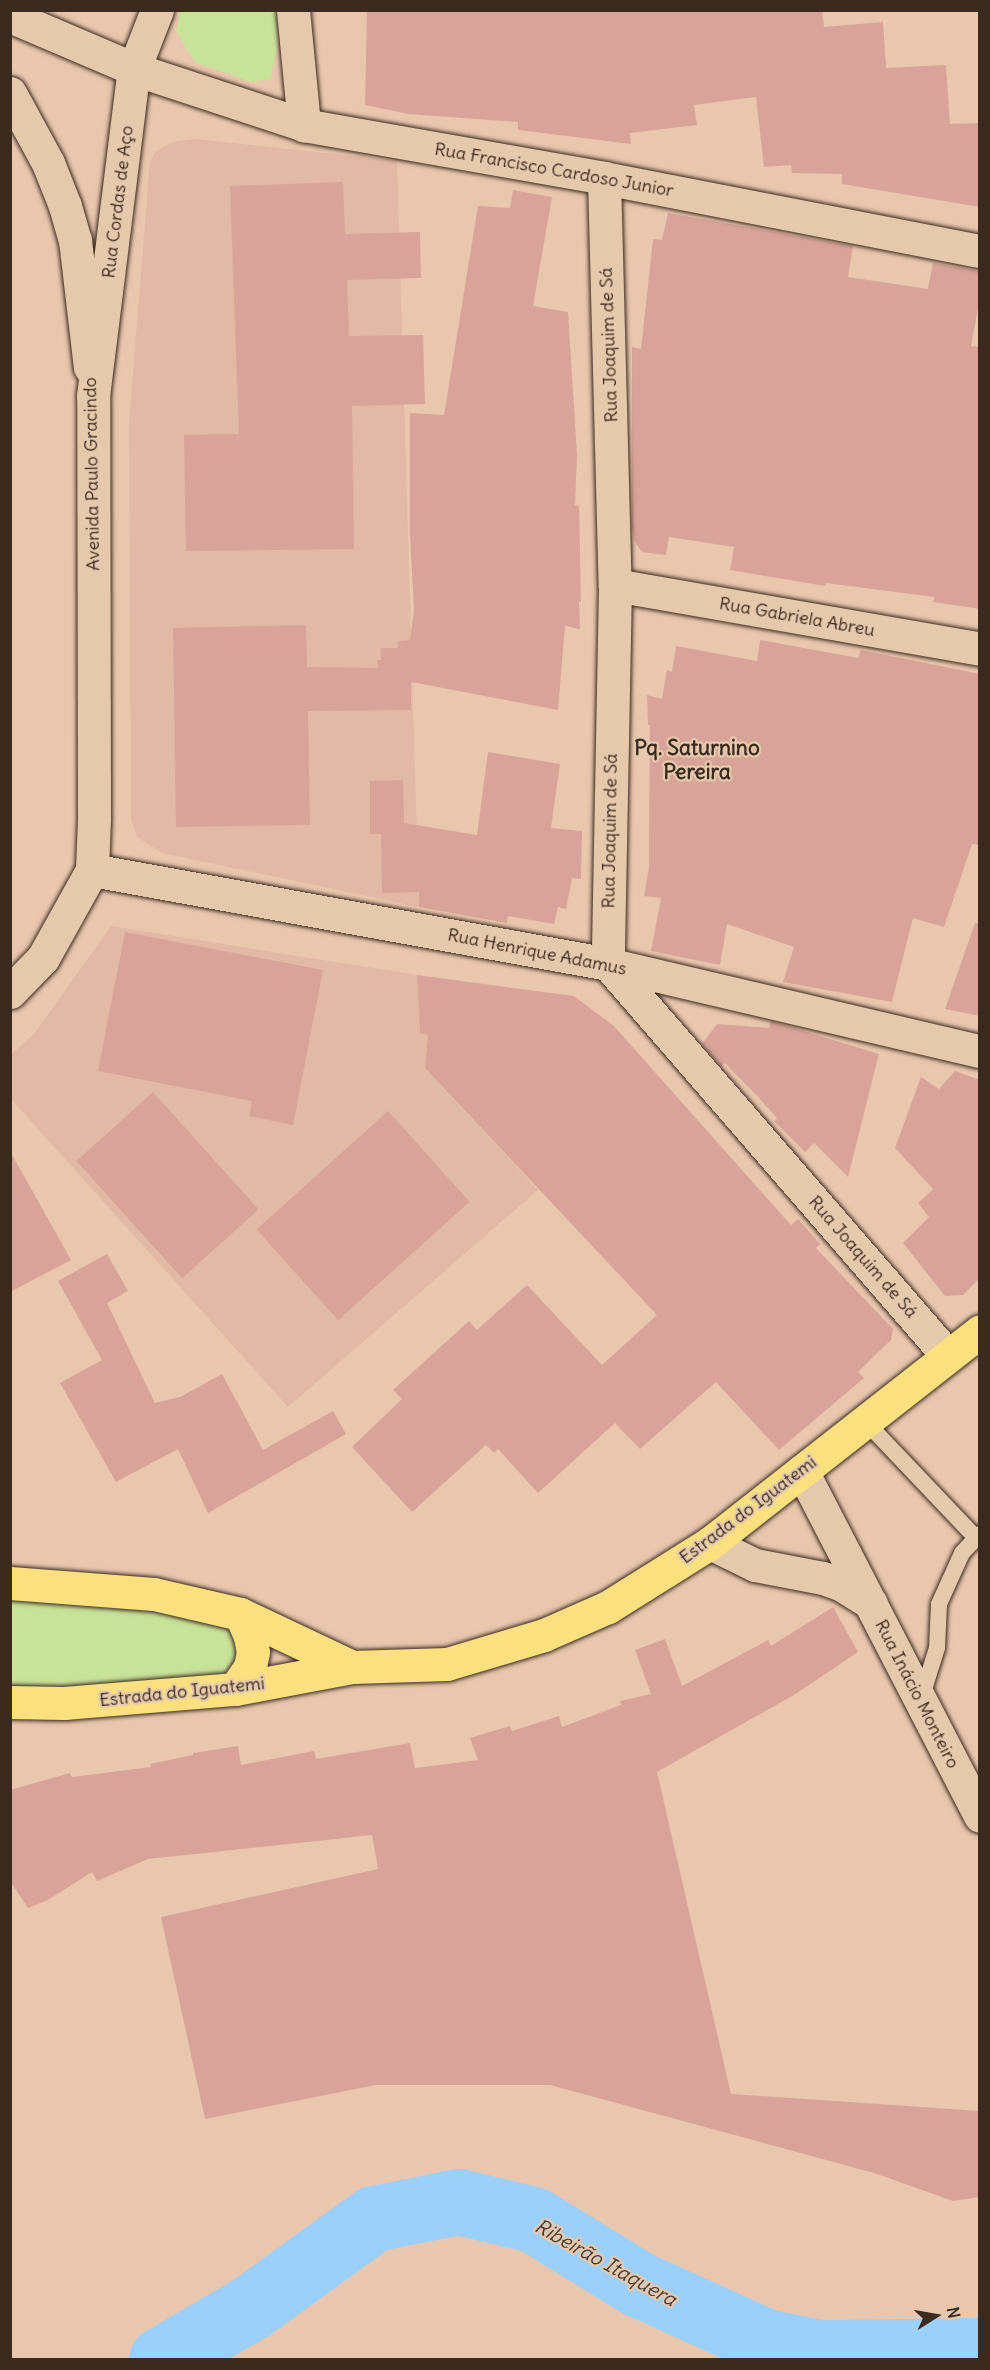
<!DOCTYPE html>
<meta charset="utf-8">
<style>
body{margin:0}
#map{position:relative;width:990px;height:2370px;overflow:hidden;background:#e9c7af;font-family:Delius,sans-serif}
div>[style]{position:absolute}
.built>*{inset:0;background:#e1b9a6}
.green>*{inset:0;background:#c9e299}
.river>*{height:66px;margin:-33px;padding:0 33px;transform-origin:33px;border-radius:33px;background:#9bd0fa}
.building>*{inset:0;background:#d8a49a;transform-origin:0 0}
.roads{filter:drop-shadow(0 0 2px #3b2a1e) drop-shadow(0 0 2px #3b2a1e)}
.service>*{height:16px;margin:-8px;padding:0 8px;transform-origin:8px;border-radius:8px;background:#e5c9ad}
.minor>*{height:33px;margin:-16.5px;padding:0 16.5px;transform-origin:16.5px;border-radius:16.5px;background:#e5c9ad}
.tertiary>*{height:33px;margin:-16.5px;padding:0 16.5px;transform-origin:16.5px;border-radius:16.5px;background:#e5c9ad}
.primary>*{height:33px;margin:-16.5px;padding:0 16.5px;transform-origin:16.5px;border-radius:16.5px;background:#fbe080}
span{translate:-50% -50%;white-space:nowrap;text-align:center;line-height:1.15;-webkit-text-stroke:4.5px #e5c9ad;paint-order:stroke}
.street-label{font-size:18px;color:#3b2a1e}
.water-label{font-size:20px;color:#453b34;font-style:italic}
.quarter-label{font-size:21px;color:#3b2a1e;font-weight:700}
.frame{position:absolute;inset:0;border:12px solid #3b2a1e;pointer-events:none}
.north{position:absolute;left:906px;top:2286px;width:60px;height:60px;-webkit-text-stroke:4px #e5c9ad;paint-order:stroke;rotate:79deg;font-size:16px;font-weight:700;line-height:24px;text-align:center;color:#3b2a1e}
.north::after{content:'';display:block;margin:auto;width:21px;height:27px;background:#3b2a1e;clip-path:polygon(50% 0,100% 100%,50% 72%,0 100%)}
</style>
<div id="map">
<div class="built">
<i style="clip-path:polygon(196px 139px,397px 161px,419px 907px,162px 853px,137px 837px,131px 820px,129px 423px,150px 162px,156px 151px,176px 141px)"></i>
<i style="clip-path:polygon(111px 926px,417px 975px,420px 1032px,428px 1035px,425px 1068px,538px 1190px,288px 1407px,11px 1099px,10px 1055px,34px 1034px)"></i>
</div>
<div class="green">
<i style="clip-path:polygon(181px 11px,277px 11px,277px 49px,270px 79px,251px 82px,195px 62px,176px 31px)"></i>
<i style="clip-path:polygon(10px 1583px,240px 1614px,235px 1689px,11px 1702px)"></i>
</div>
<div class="river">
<i style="left:162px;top:2360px;width:103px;rotate:-30.3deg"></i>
<i style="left:251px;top:2308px;width:152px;rotate:-35.9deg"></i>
<i style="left:374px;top:2219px;width:87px;rotate:-11.3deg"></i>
<i style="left:459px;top:2202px;width:77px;rotate:13.5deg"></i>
<i style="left:534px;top:2220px;width:122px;rotate:31.6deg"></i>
<i style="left:638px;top:2284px;width:143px;rotate:24.4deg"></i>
<i style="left:768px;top:2343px;width:53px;rotate:10.9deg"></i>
<i style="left:820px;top:2353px;width:160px;rotate:-0.7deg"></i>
</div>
<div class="building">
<i style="clip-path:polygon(367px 10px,822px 10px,824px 27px,883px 22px,886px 68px,946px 65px,950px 124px,980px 123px,980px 207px,842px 184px,842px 174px,792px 173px,791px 165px,764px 167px,756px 97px,694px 105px,697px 125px,630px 133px,631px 144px,518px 130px,518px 122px,408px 114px,365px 105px)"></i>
<i style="clip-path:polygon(343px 182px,345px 234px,420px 232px,421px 278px,347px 280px,349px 336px,423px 335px,425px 404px,352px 406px,354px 549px,186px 551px,184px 435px,239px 434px,230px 186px)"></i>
<i style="clip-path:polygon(513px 190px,552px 197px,533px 306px,568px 312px,577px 455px,575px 505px,579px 506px,581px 602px,579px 601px,580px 629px,565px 626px,558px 710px,411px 682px,411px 710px,308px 711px,310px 825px,176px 827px,173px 628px,306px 625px,307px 667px,378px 668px,377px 660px,381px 660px,381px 648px,398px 648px,398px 641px,410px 640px,414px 609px,410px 536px,410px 413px,444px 415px,478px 206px,510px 208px)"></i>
<i style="clip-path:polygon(668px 213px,853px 246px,848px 277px,928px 289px,933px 263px,980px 271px,980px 297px,971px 346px,980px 347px,980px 609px,933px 602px,934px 597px,826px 583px,825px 586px,730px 570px,734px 547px,669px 537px,666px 555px,642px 552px,635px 542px,632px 527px,632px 347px,641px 349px,653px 239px,662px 240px)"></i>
<i style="clip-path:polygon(760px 640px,858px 658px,861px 650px,980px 674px,980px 845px,972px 844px,944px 927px,913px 918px,892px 1002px,783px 982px,794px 947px,727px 924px,720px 965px,651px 951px,661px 898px,644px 896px,649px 868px,649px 838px,650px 725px,648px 725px,647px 695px,662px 699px,667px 670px,672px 672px,676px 646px,757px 661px)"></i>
<i style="clip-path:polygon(488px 752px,560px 764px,551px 828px,582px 831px,581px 879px,572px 878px,566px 909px,558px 907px,554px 924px,508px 916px,507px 923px,419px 907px,419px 892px,382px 893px,381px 834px,370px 834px,370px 781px,403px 780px,404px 823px,477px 835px)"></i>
<i style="clip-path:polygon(975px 923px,980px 924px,980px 1016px,945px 1009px)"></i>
<i style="clip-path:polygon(125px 932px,323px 970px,293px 1125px,249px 1116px,252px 1101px,98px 1071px)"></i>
<i style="clip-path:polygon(417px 975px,574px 996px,614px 1026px,791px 1225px,798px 1219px,820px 1244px,816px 1248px,893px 1329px,891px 1340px,858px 1372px,864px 1378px,779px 1450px,716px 1382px,640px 1449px,615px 1423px,538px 1493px,498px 1449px,494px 1453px,486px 1445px,412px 1512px,352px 1447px,402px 1399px,393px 1390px,469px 1321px,477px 1330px,527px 1285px,602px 1365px,657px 1315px,425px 1068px,428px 1035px,420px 1033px)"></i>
<i style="clip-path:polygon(771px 1021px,879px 1054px,848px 1177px,814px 1143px,805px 1152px,774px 1121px,777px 1118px,758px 1097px,725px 1063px,721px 1066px,702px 1044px,717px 1024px,769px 1028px)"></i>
<i style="clip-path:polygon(955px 1071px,980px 1080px,980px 1278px,963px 1295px,945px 1296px,903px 1243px,929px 1217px,918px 1203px,933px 1189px,895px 1148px,921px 1077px,939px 1089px)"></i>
<i style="left:153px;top:1092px;width:158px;height:103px;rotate:48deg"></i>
<i style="left:388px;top:1111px;width:122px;height:177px;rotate:48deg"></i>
<i style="clip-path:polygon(10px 1151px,71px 1260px,10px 1292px)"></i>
<i style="clip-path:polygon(107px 1254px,128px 1291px,107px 1303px,155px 1403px,180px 1397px,222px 1374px,263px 1450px,333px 1411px,346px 1434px,208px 1513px,178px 1449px,116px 1482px,60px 1383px,102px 1360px,58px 1281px)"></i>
<i style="clip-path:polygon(833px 1607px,858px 1652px,794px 1695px,657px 1772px,731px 2094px,980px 2111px,980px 2197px,953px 2201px,874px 2173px,550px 2085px,376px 2085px,205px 2119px,161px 1917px,378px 1869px,372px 1835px,148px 1859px,97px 1881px,92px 1872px,48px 1900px,28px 1908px,10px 1881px,10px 1790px,70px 1773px,72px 1777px,151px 1767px,150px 1764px,193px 1755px,193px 1753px,238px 1746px,241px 1765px,314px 1751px,316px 1759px,410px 1743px,415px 1768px,478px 1760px,470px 1738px,510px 1726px,512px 1731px,559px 1716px,562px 1727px,621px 1705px,620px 1701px,651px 1694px,635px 1650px,665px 1639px,682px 1686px,768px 1640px,771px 1646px)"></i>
</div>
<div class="roads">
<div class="service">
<i style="left:865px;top:1421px;width:161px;rotate:46.5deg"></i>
<i style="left:921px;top:1699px;width:53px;rotate:-72.6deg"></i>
<i style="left:937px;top:1648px;width:44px;rotate:-87.4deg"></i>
<i style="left:939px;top:1604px;width:56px;rotate:-65.7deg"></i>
<i style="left:962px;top:1553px;width:26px;rotate:-47deg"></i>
</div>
<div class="minor">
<i style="left:293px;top:10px;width:116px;rotate:84.5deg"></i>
<i style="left:10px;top:16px;width:135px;rotate:23.1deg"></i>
<i style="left:134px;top:69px;width:179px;rotate:18.2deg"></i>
<i style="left:304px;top:125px;width:305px;rotate:10deg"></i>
<i style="left:604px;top:178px;width:383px;rotate:11deg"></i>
<i style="left:10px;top:93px;width:80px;rotate:61.5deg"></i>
<i style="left:48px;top:163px;width:46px;rotate:68.4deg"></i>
<i style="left:65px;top:206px;width:35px;rotate:74deg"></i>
<i style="left:75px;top:240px;width:128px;rotate:83.3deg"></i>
<i style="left:604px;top:178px;width:407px;rotate:88.5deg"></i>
<i style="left:615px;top:585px;width:379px;rotate:91.1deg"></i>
<i style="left:608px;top:964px;width:519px;rotate:49.06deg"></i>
<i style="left:615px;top:585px;width:371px;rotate:9.9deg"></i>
<i style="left:92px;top:870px;width:524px;rotate:10.32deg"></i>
<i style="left:608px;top:964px;width:382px;rotate:13.2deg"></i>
</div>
<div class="tertiary">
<i style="left:10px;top:992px;width:47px;rotate:-45.9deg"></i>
<i style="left:43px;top:958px;width:101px;rotate:-60.9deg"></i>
<i style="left:92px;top:870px;width:52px;rotate:-87.8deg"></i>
<i style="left:94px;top:818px;width:422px;rotate:-90.1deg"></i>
<i style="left:93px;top:396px;width:330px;rotate:-82.9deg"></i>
<i style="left:134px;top:69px;width:63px;rotate:-68.7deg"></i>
<i style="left:802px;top:1471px;width:388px;rotate:62.7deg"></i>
<i style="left:710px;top:1543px;width:50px;rotate:26.1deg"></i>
<i style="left:755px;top:1565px;width:69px;rotate:10.8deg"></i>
<i style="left:823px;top:1578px;width:20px;rotate:20deg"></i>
<i style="left:842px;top:1585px;width:34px;rotate:32deg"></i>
</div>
<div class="primary">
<i style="left:10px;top:1583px;width:144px;rotate:4.4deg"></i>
<i style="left:154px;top:1594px;width:88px;rotate:13.1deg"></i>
<i style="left:240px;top:1614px;width:124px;rotate:25.3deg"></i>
<i style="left:235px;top:1689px;width:27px;rotate:-56deg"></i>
<i style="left:250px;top:1667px;width:15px;rotate:-79deg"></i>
<i style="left:253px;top:1652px;width:16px;rotate:-101deg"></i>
<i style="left:250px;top:1636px;width:24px;rotate:-114deg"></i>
<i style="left:10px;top:1702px;width:54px;rotate:1.1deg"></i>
<i style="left:64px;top:1703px;width:172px;rotate:-4.7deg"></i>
<i style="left:235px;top:1689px;width:119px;rotate:-10.6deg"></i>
<i style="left:352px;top:1667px;width:95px;rotate:-1.8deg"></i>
<i style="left:447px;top:1664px;width:101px;rotate:-16.6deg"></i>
<i style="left:544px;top:1635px;width:70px;rotate:-23.6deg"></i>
<i style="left:608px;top:1607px;width:120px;rotate:-32.1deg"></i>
<i style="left:710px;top:1543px;width:343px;rotate:-38.1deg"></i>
</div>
</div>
<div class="street-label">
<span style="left:554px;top:170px;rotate:10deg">Rua Francisco Cardoso Junior</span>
<span style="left:118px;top:202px;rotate:-83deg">Rua Cordas de Aço</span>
<span style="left:609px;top:345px;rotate:-92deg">Rua Joaquim de Sá</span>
<span style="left:92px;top:474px;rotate:-91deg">Avenida Paulo Gracindo</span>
<span style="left:797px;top:617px;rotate:10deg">Rua Gabriela Abreu</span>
<span style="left:610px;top:831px;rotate:-89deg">Rua Joaquim de Sá</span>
<span style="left:537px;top:952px;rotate:11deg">Rua Henrique Adamus</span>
<span style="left:863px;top:1257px;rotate:49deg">Rua Joaquim de Sá</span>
<span style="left:748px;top:1510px;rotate:-37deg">Estrada do Iguatemi</span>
<span style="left:182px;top:1692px;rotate:-6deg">Estrada do Iguatemi</span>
<span style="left:917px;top:1694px;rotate:63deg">Rua Inácio Monteiro</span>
</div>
<div class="water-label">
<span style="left:606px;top:2262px;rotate:29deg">Ribeirão Itaquera</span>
</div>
<div class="quarter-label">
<span style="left:697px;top:760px">Pq. Saturnino<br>Pereira</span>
</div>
<div class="frame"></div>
<div class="north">N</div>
</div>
